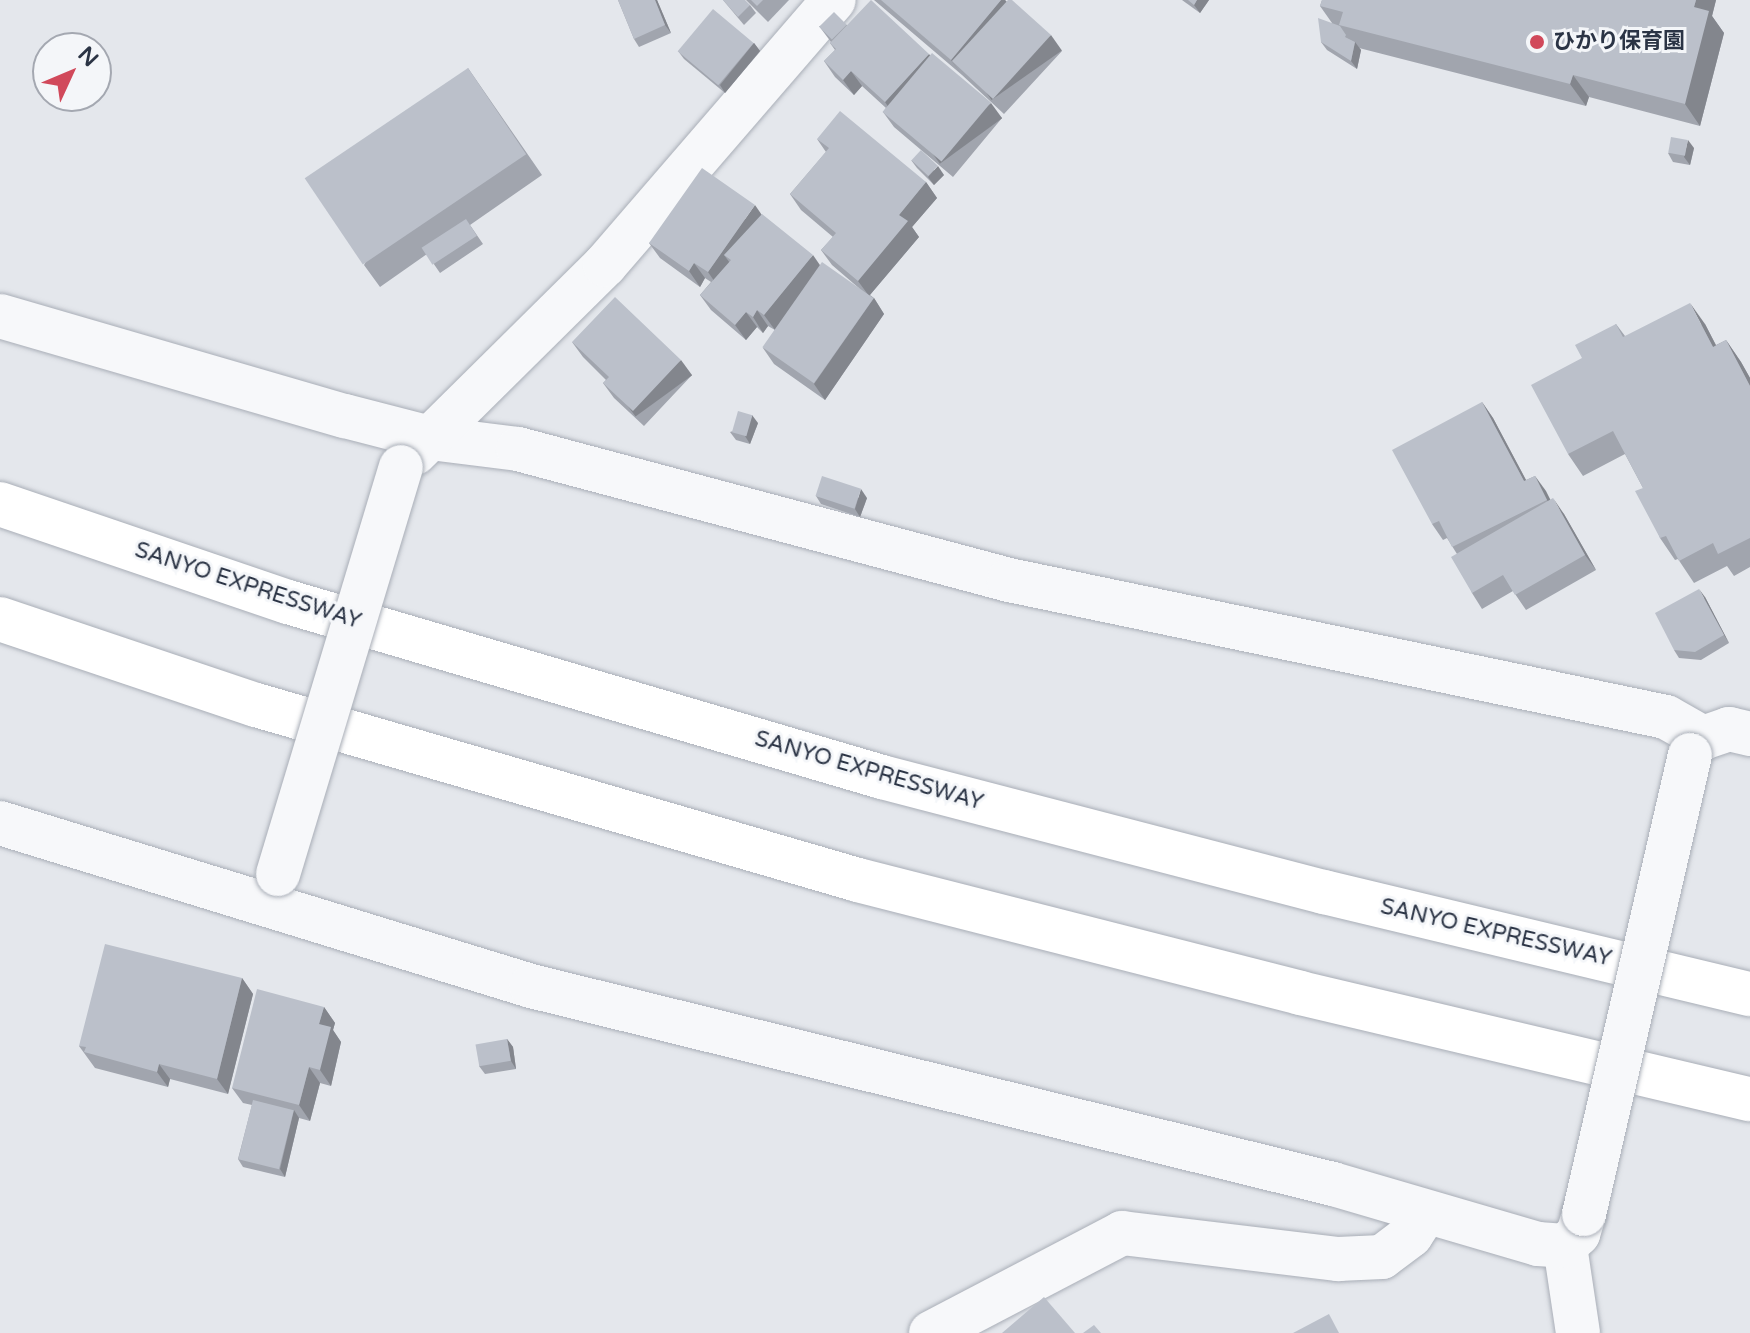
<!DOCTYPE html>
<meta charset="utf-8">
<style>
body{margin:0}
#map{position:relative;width:1750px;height:1333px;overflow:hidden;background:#e4e7ec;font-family:"Varela Round","Noto Sans JP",sans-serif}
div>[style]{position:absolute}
.roads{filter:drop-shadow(0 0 2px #a9aeb7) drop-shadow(0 0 2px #a9aeb7)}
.minor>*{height:44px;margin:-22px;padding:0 22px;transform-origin:22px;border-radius:22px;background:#f7f8fa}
.tertiary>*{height:44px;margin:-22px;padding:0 22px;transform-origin:22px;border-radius:22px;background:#f7f8fa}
.motorway>*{height:44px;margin:-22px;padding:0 22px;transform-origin:22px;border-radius:22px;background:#fff}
.bridges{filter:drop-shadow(0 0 2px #a9aeb7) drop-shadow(0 0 2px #a9aeb7)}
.minor-bridge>*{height:44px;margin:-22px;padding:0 22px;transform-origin:22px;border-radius:22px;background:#f7f8fa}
.tertiary-bridge>*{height:44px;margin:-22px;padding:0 22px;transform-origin:22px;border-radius:22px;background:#f7f8fa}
.wall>*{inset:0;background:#a1a5ae}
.shaded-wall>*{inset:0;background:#83868d;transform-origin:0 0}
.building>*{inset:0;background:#bbc0ca;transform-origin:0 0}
.dots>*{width:22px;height:22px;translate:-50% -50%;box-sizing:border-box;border:4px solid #f4f6f9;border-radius:50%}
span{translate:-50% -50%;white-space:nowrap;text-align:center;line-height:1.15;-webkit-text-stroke:6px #f4f6f9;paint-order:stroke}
.poi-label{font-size:22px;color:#2b3445;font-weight:700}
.left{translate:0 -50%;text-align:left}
.street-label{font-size:22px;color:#2b3445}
.north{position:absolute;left:32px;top:32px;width:80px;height:80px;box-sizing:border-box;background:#f4f6f9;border:2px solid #a4a8b1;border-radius:50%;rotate:46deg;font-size:22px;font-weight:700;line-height:32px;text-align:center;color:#2b3445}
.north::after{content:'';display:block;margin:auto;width:28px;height:36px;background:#d1495b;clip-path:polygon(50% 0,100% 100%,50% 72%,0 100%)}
</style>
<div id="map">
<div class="roads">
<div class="minor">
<i style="left:0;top:316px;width:359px;rotate:16.2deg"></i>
<i style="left:345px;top:416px;width:88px;rotate:14.5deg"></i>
<i style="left:430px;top:438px;width:89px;rotate:7.1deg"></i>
<i style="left:518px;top:449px;width:508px;rotate:14.94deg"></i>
<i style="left:415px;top:453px;width:267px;rotate:-44.7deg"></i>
<i style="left:605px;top:265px;width:350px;rotate:-49.2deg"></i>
<i style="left:1565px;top:1246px;width:88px;rotate:81.5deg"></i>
<i style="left:931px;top:1333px;width:216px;rotate:-27.6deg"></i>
<i style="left:1122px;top:1233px;width:218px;rotate:6.9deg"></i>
<i style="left:1338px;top:1259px;width:44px;rotate:-2.6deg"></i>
<i style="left:1382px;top:1257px;width:36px;rotate:-37deg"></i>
<i style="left:1411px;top:1235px;width:27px;rotate:-57deg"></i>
</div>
<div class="tertiary">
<i style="left:1009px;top:580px;width:671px;rotate:11.78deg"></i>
<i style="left:1666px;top:717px;width:43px;rotate:29.6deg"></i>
<i style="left:1703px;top:738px;width:28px;rotate:-19deg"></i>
<i style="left:1729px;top:729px;width:22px;rotate:13deg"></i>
<i style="left:0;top:823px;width:555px;rotate:17.06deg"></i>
<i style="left:531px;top:986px;width:826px;rotate:13.87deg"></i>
<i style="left:1333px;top:1184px;width:214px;rotate:16.3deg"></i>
<i style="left:1538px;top:1244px;width:27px;rotate:4deg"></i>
<i style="left:1565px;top:1246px;width:18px;rotate:-43deg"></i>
<i style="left:1578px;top:1234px;width:21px;rotate:-73deg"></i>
</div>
<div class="motorway">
<i style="left:0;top:504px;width:304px;rotate:18.8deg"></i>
<i style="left:288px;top:602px;width:619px;rotate:16.42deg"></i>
<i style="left:882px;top:777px;width:457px;rotate:14.6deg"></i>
<i style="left:1324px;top:892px;width:438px;rotate:13.5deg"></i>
<i style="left:0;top:619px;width:270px;rotate:18.6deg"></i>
<i style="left:256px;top:705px;width:627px;rotate:16.21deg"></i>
<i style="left:858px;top:880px;width:456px;rotate:14.3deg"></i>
<i style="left:1300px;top:993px;width:462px;rotate:13.3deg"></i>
</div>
</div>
<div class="bridges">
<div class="minor-bridge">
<i style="left:278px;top:874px;width:425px;rotate:-73.2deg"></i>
</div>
<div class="tertiary-bridge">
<i style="left:1584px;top:1214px;width:471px;rotate:-77deg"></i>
</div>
</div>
<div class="wall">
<i style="clip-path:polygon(618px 0,657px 0,671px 33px,639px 47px,634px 39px)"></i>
<i style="clip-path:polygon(723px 0,750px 5px,756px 13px,744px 25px)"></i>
<i style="clip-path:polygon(746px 0,789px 0,768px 22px)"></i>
<i style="clip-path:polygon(874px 0,1005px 0,1062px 51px,1004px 114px,962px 75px)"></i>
<i style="clip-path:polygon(1182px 0,1209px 0,1200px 13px)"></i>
<i style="clip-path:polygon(1322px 0,1716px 0,1712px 16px,1724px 33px,1700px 126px,1589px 97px,1586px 106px,1359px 48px,1361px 50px,1357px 69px,1327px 50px,1321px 42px,1332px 23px,1320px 6px)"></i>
<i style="clip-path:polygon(847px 25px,930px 55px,1002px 118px,953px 177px,894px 127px,883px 112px,886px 108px,862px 86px,854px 95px,835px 77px,824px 61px,835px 50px,830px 43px,831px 42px,819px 26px)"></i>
<i style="clip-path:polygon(754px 43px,760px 51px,725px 93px,684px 59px,678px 51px)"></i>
<i style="clip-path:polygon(468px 68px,542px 175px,470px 225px,483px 244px,440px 273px,427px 254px,380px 287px,364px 265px)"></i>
<i style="clip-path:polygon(817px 139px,926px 182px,937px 198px,912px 227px,919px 237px,870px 295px,874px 298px,884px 314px,825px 400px,774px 364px,763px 348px,775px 330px,768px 326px,763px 333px,757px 327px,746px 340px,711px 310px,700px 295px,711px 282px,705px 278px,700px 287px,660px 258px,649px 243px,761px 215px,820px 266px,860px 289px,832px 265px,821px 250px,833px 237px,801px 210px,790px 194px,826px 152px)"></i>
<i style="clip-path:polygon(1694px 148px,1690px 165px,1673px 162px,1668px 153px)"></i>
<i style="clip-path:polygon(911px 160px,944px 175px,934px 185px,917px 168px)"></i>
<i style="clip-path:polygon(1616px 324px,1625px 336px,1705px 324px,1716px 345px,1726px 340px,1741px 362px,1750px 378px,1750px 567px,1734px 576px,1727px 566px,1694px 583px,1678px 559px,1675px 560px,1660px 538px,1643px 488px,1625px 454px,1583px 476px,1568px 454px,1582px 358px)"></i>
<i style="clip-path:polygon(572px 342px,692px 375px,644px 426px,614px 398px,603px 383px,606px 380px,583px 357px)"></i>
<i style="clip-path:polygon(1482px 402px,1493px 418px,1526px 480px,1535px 476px,1550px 500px,1564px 514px,1596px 570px,1526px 610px,1513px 591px,1482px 609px,1472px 593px,1457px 554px,1447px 538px,1443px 540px,1432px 524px)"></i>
<i style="clip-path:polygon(758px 423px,750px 444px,736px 440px,730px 432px)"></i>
<i style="clip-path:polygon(816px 496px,867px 498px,860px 517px,821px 504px)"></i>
<i style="clip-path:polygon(1705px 597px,1729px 643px,1701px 660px,1679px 658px,1674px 650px)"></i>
<i style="clip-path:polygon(242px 978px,253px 994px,228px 1094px,170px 1079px,168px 1087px,95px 1068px,79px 1046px)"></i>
<i style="clip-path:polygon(324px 1007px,335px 1023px,333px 1030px,341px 1042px,331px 1086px,320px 1083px,310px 1121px,299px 1118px,285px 1177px,243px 1167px,238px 1159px,252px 1105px,243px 1103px,232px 1088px)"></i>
<i style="clip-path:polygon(507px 1039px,513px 1047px,516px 1069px,485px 1074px,479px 1066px)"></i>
</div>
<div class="shaded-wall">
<i style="clip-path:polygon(655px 0,657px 0,671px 33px,665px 25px)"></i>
<i style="clip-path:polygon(1001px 0,1005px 0,1014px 13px,952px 61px,962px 75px,951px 60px)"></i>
<i style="clip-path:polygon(1197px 0,1209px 0,1200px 13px,1194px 5px)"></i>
<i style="clip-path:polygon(1696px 0,1716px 0,1712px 16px,1724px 33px,1700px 126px,1685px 104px,1694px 7px)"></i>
<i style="left:1051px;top:35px;width:19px;height:86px;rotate:55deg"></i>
<i style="clip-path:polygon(1355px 42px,1361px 50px,1357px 69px,1351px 61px)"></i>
<i style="clip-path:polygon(754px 43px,760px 51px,725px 93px,720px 85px)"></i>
<i style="clip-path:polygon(929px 54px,940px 70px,895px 117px,885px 102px)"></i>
<i style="clip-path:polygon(851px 71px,862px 86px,854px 95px,843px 80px)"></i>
<i style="clip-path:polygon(1573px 75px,1589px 97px,1586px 106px,1570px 84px)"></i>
<i style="left:991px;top:103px;width:19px;height:77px;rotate:54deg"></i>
<i style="clip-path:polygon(1688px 140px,1694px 148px,1690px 165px,1684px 157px)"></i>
<i style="clip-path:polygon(938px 166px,944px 175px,934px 185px,928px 177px)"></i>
<i style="clip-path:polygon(926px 182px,937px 198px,912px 227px,919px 237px,869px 296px,858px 281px,899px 215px)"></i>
<i style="clip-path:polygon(755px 205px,766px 221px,724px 255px,733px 267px,719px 288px,708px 272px)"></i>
<i style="clip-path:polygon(813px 255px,824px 271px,775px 330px,764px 315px)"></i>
<i style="clip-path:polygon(694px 263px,705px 278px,700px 287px,689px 271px)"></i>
<i style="clip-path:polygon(874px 298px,884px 314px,825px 400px,814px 384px)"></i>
<i style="clip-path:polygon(1690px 303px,1705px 324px,1728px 369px,1713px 347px)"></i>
<i style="clip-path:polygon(757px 310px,768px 326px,763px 333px,753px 317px)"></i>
<i style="clip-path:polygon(746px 312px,757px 327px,746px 340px,735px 325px)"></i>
<i style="clip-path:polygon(1726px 340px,1741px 362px,1750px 378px,1750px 386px)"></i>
<i style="left:681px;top:360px;width:19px;height:70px;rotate:54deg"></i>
<i style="clip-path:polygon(1482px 402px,1493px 418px,1535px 497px,1524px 481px)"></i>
<i style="clip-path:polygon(752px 415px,758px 423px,750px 444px,745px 436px)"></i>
<i style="clip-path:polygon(1535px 476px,1546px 491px,1558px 515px,1547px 500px)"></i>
<i style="clip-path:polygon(861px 489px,867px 498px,860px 517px,855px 509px)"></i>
<i style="clip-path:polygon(1553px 498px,1564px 514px,1596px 570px,1585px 555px)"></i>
<i style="clip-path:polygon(1699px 589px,1705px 597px,1729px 643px,1724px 635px)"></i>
<i style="clip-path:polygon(242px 978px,253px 994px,228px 1094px,217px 1079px)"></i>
<i style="clip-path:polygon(324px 1007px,335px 1023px,333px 1030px,341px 1042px,331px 1086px,320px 1070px,319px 1024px)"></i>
<i style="clip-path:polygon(507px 1039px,513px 1047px,516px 1069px,511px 1061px)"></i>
<i style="clip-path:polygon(159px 1064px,170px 1079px,168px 1087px,157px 1072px)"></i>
<i style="clip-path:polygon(309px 1067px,320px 1083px,310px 1121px,299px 1105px)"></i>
<i style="clip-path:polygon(294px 1110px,299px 1118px,285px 1177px,280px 1169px)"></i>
</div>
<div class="building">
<i style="clip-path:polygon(618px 0,655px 0,665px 25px,634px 39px)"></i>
<i style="clip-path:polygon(723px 0,745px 0,750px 5px,738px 17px)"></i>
<i style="clip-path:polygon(751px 0,763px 0,757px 6px)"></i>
<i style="clip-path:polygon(871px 0,929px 54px,885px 102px,851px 71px,843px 80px,824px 61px,836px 49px,830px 43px)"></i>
<i style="clip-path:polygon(881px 0,1001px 0,951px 60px)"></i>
<i style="clip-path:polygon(1008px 0,1012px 0,1051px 35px,993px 99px,952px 61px)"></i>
<i style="clip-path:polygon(1188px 0,1197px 0,1194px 5px)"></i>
<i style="clip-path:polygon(1322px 0,1696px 0,1694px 7px,1709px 11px,1685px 104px,1573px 75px,1570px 84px,1339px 25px,1343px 12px,1320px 6px)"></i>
<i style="left:713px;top:9px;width:53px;height:55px;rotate:40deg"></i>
<i style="left:834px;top:12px;width:18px;height:21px;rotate:45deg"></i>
<i style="clip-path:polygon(1318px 18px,1340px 26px,1346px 35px,1345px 37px,1355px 42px,1351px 61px,1321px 42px)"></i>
<i style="left:932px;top:53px;width:77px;height:77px;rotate:40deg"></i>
<i style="left:468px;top:68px;width:104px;height:197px;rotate:56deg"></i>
<i style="clip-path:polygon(840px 111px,926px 182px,899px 215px,908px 221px,858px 281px,821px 250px,836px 233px,790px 194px,829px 148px,817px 139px)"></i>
<i style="left:1671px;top:137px;width:17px;height:16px;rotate:10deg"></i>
<i style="left:921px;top:150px;width:23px;height:14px;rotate:43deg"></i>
<i style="clip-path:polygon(702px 168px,755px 205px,708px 272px,694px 263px,689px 271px,649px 243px)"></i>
<i style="clip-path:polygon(762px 214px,813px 255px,764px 315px,757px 310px,753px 317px,746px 312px,735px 325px,700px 295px,731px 260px,724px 255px)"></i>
<i style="left:466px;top:219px;width:20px;height:53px;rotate:57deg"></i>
<i style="left:822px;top:262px;width:63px;height:104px;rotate:35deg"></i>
<i style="clip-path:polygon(615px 297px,681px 360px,633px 411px,603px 383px,609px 377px,572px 342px)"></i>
<i style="clip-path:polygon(1690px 303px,1713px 347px,1726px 340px,1750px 386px,1750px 538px,1718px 554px,1713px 543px,1679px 561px,1666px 536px,1660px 538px,1635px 491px,1643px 488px,1613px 431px,1568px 454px,1531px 385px,1582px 358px,1575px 345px,1616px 324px,1623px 337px)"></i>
<i style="clip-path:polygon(1482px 402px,1524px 481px,1535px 476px,1547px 500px,1452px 547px,1439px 521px,1432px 524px,1392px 450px)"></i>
<i style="left:738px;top:411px;width:15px;height:22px;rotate:16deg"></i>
<i style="left:822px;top:476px;width:41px;height:21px;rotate:18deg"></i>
<i style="clip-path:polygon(1553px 498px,1585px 555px,1515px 595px,1503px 575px,1472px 593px,1451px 557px)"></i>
<i style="clip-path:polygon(1699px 589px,1724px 635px,1695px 652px,1674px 650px,1655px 613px)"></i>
<i style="clip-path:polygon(105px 944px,242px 978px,217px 1079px,159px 1064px,157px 1072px,84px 1052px,86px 1047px,79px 1046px)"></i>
<i style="clip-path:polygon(257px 989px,324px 1007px,319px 1024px,331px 1027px,320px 1070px,309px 1067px,299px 1105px,232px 1088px)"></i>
<i style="left:507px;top:1039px;width:22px;height:32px;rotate:80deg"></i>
<i style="left:253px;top:1100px;width:42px;height:61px;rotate:14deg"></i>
<i style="clip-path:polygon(1044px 1297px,1075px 1333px,1002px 1333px)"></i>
<i style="clip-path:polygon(1329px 1314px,1339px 1333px,1293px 1333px)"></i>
<i style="clip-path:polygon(1094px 1325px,1101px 1333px,1083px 1333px)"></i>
</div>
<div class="dots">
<i style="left:1537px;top:42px;background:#d1495b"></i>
</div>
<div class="poi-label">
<span class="left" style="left:1553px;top:42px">ひかり保育園</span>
</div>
<div class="street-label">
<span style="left:248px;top:586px;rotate:18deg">SANYO EXPRESSWAY</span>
<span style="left:869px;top:771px;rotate:16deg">SANYO EXPRESSWAY</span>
<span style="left:1496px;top:933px;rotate:13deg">SANYO EXPRESSWAY</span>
</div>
<div class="north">N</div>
</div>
